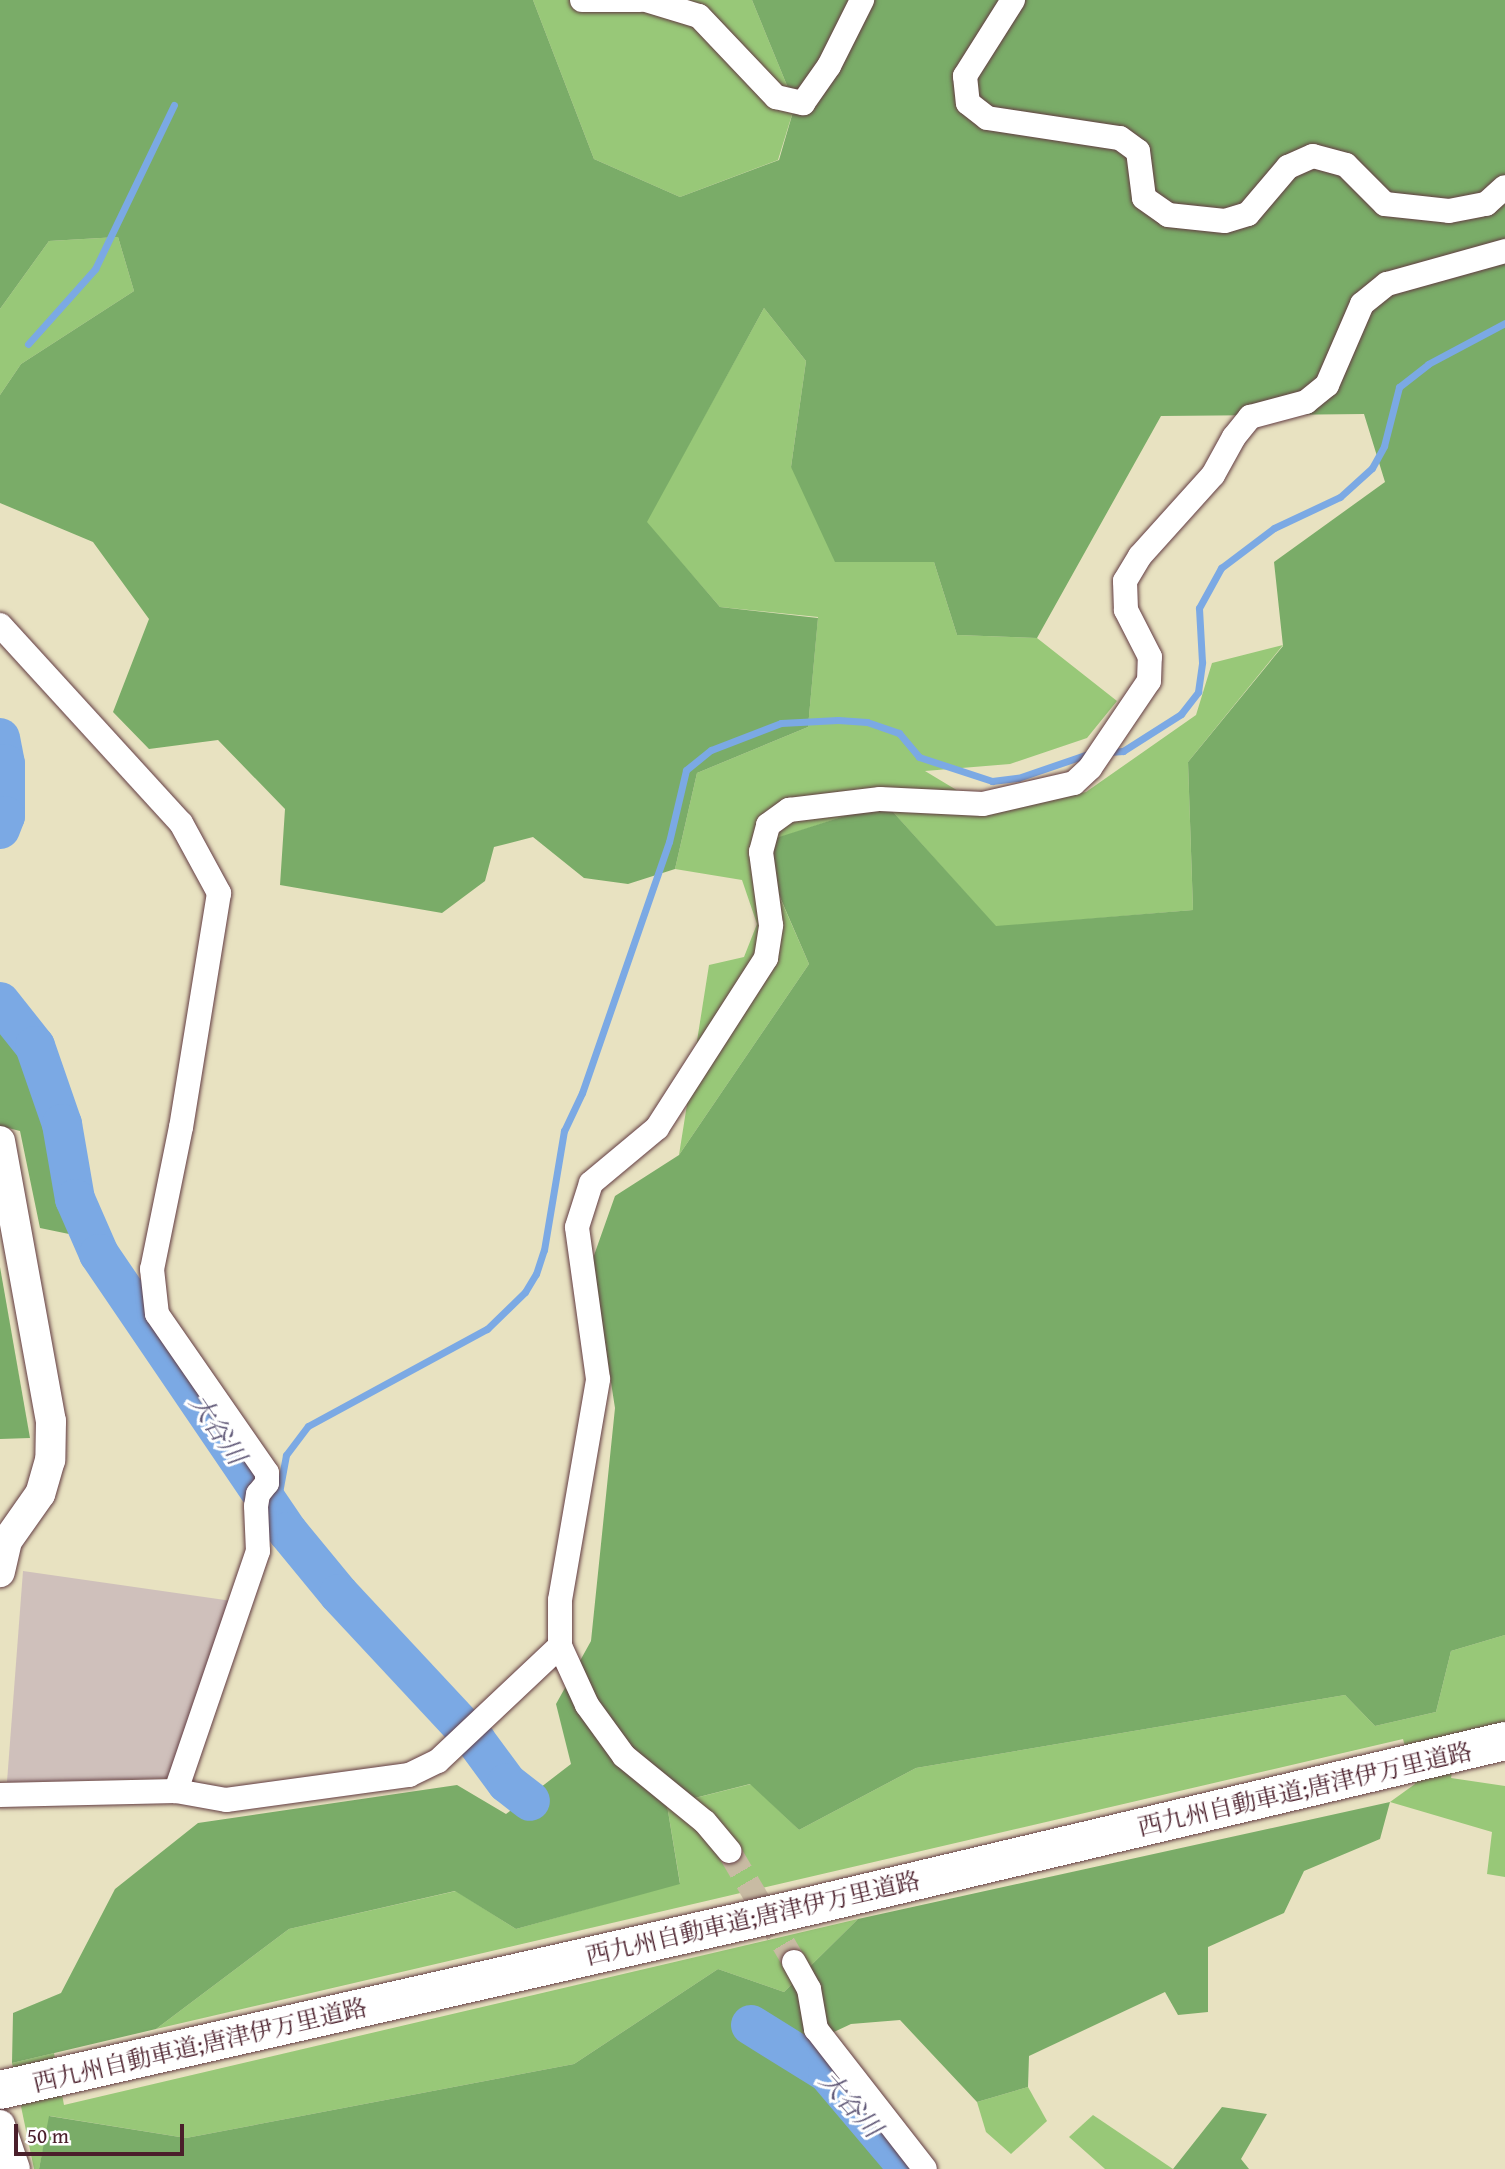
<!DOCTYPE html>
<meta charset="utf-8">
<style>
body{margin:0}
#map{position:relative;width:1505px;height:2169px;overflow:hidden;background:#e8e2c1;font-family:"Gentium Book Plus","Noto Serif JP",serif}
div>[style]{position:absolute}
.industrial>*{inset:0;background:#cfc0bb}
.green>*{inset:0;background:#98c878}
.forest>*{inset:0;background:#7aac68}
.stream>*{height:7px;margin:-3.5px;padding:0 3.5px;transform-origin:3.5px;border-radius:3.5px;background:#7ba9e4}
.river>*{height:40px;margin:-20px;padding:0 20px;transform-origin:20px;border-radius:20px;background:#7ba9e4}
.minor-tunnel>*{height:24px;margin-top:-12px;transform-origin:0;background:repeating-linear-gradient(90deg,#c8bba3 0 24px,transparent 0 36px)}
.roads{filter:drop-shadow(0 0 2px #623c42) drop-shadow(0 0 2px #623c42)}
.minor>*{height:24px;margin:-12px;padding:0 12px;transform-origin:12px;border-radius:12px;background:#fff}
.tertiary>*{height:30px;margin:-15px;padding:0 15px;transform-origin:15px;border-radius:15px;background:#fff}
.motorway>*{height:38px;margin:-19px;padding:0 19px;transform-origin:19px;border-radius:19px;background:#fff}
span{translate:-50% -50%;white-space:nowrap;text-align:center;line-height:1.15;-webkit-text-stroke:6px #fff;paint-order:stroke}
.street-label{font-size:24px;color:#4a1f2b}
.water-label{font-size:26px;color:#5e5675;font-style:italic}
.scale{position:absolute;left:14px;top:2124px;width:170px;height:32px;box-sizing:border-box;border:4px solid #4a1f2b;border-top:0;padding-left:9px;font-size:21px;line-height:24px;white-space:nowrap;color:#4a1f2b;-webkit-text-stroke:5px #fff;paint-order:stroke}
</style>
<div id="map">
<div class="industrial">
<i style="clip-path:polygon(23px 1571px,232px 1601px,170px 1778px,7px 1782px)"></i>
</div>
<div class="green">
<i style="clip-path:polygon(533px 0,752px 0,795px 105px,778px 160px,680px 197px,594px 159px)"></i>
<i style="clip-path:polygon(118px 237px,134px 291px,21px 364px,0 395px,0 309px,49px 241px)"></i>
<i style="clip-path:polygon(764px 308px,806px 361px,791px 467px,934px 562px,957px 635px,1037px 638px,1117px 701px,1087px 738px,1010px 764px,925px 771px,993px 812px,1086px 792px,1196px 715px,1212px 663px,1283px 645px,1188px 762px,1193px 910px,996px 927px,885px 803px,757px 845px,809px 964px,679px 1155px,709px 965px,744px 957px,757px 924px,742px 880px,675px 869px,697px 773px,808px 727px,818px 617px,720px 607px,646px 522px)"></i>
<i style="clip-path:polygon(1505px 1635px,1505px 1741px,1457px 1741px,1451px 1778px,1505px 1786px,1505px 1877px,1487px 1874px,1492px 1832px,1390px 1802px,1415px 1784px,1403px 1739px,156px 2029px,289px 1929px,456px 1891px,516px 1929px,680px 1883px,667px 1805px,751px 1784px,799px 1830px,916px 1768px,1345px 1695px,1375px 1726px,1436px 1712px,1451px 1651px)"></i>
<i style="clip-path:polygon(858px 1919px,784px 1992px,718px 1969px,574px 2064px,186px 2138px,50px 2116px,39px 2169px,34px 2169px,12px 2063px,54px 2053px,64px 2105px)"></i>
<i style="clip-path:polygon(1028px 2087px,1047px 2121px,1011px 2154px,986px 2132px,977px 2102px)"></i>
<i style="clip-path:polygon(1093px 2115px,1173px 2169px,1105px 2169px,1069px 2137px)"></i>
</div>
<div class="forest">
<i style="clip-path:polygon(0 0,533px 0,594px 159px,680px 197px,779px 160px,795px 105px,752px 0,1505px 0,1505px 1635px,1451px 1651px,1436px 1712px,1375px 1726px,1345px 1695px,916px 1768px,799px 1830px,750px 1784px,667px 1805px,680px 1884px,516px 1929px,455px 1891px,289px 1929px,156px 2029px,12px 2063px,13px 2013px,61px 1993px,115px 1889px,198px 1823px,457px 1785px,506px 1814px,571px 1764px,556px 1704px,591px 1641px,615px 1408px,592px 1261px,615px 1196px,679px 1155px,809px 964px,757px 844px,885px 803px,996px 926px,1193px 910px,1188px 762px,1283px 646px,1274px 562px,1385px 482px,1364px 414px,1161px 416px,1037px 638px,957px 635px,934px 562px,835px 562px,791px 467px,806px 361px,764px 308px,647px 522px,720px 607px,818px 618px,808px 727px,697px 773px,675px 869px,628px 884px,584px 878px,533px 837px,494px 847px,485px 881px,442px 913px,280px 885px,285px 809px,218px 740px,149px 749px,113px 712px,149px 619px,93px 542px,0 503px,0 395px,21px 364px,134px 291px,118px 237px,49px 241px,0 309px)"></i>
<i style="clip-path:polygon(0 1011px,26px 1041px,54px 1134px,69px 1234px,40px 1228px,20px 1131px,0 1126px)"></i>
<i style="clip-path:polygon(0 1267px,30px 1438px,0 1439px)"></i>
<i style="clip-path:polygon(1390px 1802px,1380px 1839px,1304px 1871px,1284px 1913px,1208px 1947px,1208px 2012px,1178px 2015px,1165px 1992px,1029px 2056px,1028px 2087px,977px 2102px,900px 2020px,851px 2024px,789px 2053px,894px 2169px,39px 2169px,49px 2116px,186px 2138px,574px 2064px,718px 1969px,784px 1992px,858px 1919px)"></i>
<i style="clip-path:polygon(1222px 2107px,1267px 2114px,1241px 2159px,1249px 2169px,1173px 2169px)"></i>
</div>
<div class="stream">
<i style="left:28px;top:344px;width:101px;rotate:-48.2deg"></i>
<i style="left:95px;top:269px;width:182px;rotate:-64.3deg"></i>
<i style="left:1109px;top:752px;width:14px;rotate:-4deg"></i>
<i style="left:1123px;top:751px;width:69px;rotate:-32.5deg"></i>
<i style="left:1181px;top:714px;width:28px;rotate:-52deg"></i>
<i style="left:1198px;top:692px;width:30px;rotate:-82deg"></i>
<i style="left:1202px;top:662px;width:54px;rotate:-93.2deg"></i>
<i style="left:1199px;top:608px;width:46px;rotate:-61.2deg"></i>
<i style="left:1221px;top:568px;width:66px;rotate:-37deg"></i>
<i style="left:1274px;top:528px;width:73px;rotate:-25.2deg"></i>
<i style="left:1340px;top:497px;width:43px;rotate:-42.2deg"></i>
<i style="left:1372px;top:468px;width:25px;rotate:-61deg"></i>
<i style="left:1384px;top:446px;width:61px;rotate:-75.7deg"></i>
<i style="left:1399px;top:387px;width:37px;rotate:-38deg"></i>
<i style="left:1428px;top:364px;width:87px;rotate:-28deg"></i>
<i style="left:276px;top:1509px;width:55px;rotate:-79.5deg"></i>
<i style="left:286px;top:1455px;width:36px;rotate:-53deg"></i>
<i style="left:308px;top:1426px;width:204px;rotate:-28.5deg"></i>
<i style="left:487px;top:1329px;width:53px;rotate:-44.2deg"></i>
<i style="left:525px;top:1292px;width:21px;rotate:-59deg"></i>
<i style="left:536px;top:1274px;width:25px;rotate:-72deg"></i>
<i style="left:544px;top:1250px;width:121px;rotate:-80.5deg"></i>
<i style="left:564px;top:1131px;width:42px;rotate:-64.7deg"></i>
<i style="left:582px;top:1093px;width:266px;rotate:-70.9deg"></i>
<i style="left:669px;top:842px;width:74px;rotate:-76.7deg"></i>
<i style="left:686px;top:770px;width:32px;rotate:-39deg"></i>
<i style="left:711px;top:750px;width:75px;rotate:-21.1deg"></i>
<i style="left:781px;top:723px;width:57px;rotate:-3deg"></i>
<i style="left:838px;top:720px;width:29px;rotate:4deg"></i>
<i style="left:867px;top:722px;width:34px;rotate:19deg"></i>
<i style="left:899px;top:733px;width:31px;rotate:50deg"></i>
<i style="left:919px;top:757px;width:77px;rotate:18.2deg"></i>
<i style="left:992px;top:781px;width:26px;rotate:-7deg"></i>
<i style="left:1018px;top:778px;width:77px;rotate:-18.9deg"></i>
</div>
<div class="river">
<i style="left:0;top:738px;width:26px;rotate:79deg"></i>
<i style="left:5px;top:764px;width:52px;rotate:90deg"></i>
<i style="left:5px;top:816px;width:14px;rotate:111deg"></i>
<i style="left:0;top:1002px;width:56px;rotate:51.5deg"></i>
<i style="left:35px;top:1046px;width:83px;rotate:70.9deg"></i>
<i style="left:62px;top:1124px;width:76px;rotate:80.2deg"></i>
<i style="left:75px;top:1199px;width:60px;rotate:66.4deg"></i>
<i style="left:99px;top:1254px;width:336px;rotate:55.8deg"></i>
<i style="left:288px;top:1532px;width:80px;rotate:50.6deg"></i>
<i style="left:339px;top:1594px;width:201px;rotate:47deg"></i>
<i style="left:476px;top:1741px;width:52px;rotate:53.6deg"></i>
<i style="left:507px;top:1783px;width:29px;rotate:38deg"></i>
<i style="left:751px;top:2025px;width:91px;rotate:31.9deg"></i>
<i style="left:828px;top:2073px;width:126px;rotate:49.8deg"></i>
</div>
<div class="minor-tunnel">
<i style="left:729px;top:1851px;width:129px;rotate:59.6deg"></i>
</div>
<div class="roads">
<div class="minor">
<i style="left:582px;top:0;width:58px"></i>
<i style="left:646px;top:0;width:55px;rotate:16.8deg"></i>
<i style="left:699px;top:16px;width:112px;rotate:46.5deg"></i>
<i style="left:776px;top:97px;width:28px;rotate:13deg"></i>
<i style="left:803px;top:103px;width:45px;rotate:-54.9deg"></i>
<i style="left:829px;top:66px;width:74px;rotate:-63.4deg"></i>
<i style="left:1013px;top:0;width:90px;rotate:122.3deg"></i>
<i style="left:965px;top:76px;width:27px;rotate:84deg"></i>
<i style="left:968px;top:103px;width:24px;rotate:38deg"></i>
<i style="left:987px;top:118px;width:134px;rotate:8.6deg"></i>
<i style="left:1120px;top:138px;width:22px;rotate:36deg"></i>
<i style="left:1138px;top:151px;width:47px;rotate:82.7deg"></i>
<i style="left:1144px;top:198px;width:29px;rotate:35deg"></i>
<i style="left:1168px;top:215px;width:57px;rotate:6deg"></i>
<i style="left:1225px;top:221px;width:24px;rotate:-17deg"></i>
<i style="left:1248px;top:214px;width:62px;rotate:-49.6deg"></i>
<i style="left:1288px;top:167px;width:27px;rotate:-24deg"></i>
<i style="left:1313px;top:156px;width:34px;rotate:15deg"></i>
<i style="left:1346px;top:165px;width:55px;rotate:45deg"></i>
<i style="left:1385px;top:204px;width:64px;rotate:6.2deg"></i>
<i style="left:1449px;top:211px;width:38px;rotate:-11deg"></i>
<i style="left:1486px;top:204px;width:25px;rotate:-42deg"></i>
<i style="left:0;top:625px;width:268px;rotate:47.6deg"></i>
<i style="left:181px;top:823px;width:80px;rotate:61.5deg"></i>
<i style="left:219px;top:893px;width:237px;rotate:99.2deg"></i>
<i style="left:181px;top:1127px;width:145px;rotate:101.5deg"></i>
<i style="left:152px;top:1269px;width:45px;rotate:83.7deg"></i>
<i style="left:157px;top:1314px;width:193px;rotate:55.3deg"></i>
<i style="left:267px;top:1473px;width:10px;rotate:90deg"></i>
<i style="left:267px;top:1483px;width:14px;rotate:129deg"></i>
<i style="left:258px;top:1494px;width:12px;rotate:99deg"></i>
<i style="left:256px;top:1506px;width:45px;rotate:87.5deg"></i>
<i style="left:258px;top:1551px;width:254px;rotate:108.9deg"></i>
<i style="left:560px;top:1646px;width:65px;rotate:65.4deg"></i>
<i style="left:587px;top:1705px;width:63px;rotate:54deg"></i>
<i style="left:624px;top:1756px;width:104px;rotate:39.2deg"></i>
<i style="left:705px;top:1822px;width:38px;rotate:50deg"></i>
<i style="left:0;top:1795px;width:176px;rotate:-1.3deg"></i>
<i style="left:176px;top:1791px;width:51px;rotate:10.2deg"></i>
<i style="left:226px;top:1800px;width:185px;rotate:-7.8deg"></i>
<i style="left:409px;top:1775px;width:32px;rotate:-26deg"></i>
<i style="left:438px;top:1761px;width:168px;rotate:-43.3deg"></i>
<i style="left:560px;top:1646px;width:46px;rotate:-90deg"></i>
<i style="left:560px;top:1600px;width:224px;rotate:-80.2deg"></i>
<i style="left:598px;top:1379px;width:153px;rotate:-97.9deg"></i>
<i style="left:577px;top:1227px;width:46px;rotate:-72.3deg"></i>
<i style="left:591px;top:1183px;width:86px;rotate:-39.8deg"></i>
<i style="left:657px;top:1128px;width:202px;rotate:-57.3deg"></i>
<i style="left:766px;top:958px;width:33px;rotate:-81deg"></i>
<i style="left:771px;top:925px;width:74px;rotate:-97.8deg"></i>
<i style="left:761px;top:852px;width:28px;rotate:-75deg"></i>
<i style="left:768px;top:825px;width:26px;rotate:-36deg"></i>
<i style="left:789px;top:810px;width:92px;rotate:-6.9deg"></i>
<i style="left:880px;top:799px;width:103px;rotate:2.8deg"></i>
<i style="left:983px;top:804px;width:93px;rotate:-13deg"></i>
<i style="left:1074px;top:783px;width:22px;rotate:-43deg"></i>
<i style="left:1090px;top:768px;width:105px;rotate:-55.9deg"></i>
<i style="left:1149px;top:681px;width:24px;rotate:-88deg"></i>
<i style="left:1150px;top:657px;width:53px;rotate:-117.1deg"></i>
<i style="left:1126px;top:610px;width:29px;rotate:-92deg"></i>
<i style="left:1125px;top:581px;width:29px;rotate:-59deg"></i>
<i style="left:1140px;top:556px;width:109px;rotate:-48deg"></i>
<i style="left:1213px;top:475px;width:43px;rotate:-61.1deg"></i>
<i style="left:1234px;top:437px;width:26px;rotate:-51deg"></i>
<i style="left:1250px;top:417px;width:58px;rotate:-15deg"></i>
<i style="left:1306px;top:402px;width:27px;rotate:-39deg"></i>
<i style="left:1327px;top:385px;width:88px;rotate:-66.6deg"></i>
<i style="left:1362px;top:304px;width:32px;rotate:-39deg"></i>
<i style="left:1387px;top:284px;width:123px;rotate:-15.6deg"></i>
<i style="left:794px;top:1962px;width:31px;rotate:61deg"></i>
<i style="left:809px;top:1989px;width:41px;rotate:80.1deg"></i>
<i style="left:816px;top:2029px;width:177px;rotate:52.1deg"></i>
</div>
<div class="tertiary">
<i style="left:0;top:1141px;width:285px;rotate:79.7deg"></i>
<i style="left:51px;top:1421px;width:39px;rotate:91deg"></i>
<i style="left:50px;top:1460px;width:35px;rotate:106deg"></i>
<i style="left:40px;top:1494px;width:57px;rotate:125.1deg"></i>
<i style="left:7px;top:1541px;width:32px;rotate:103deg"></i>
<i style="left:0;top:2125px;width:46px;rotate:71.2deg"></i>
</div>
<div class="motorway">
<i style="left:0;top:2090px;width:835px;rotate:-12.8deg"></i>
<i style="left:814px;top:1905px;width:710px;rotate:-13.35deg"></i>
</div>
</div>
<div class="street-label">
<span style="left:1305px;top:1789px;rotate:-13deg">西九州自動車道;唐津伊万里道路</span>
<span style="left:753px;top:1918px;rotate:-13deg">西九州自動車道;唐津伊万里道路</span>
<span style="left:200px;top:2045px;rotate:-13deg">西九州自動車道;唐津伊万里道路</span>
</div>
<div class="water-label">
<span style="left:218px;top:1429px;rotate:56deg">大谷川</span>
<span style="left:851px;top:2104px;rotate:48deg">大谷川</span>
</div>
<div class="scale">50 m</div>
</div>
